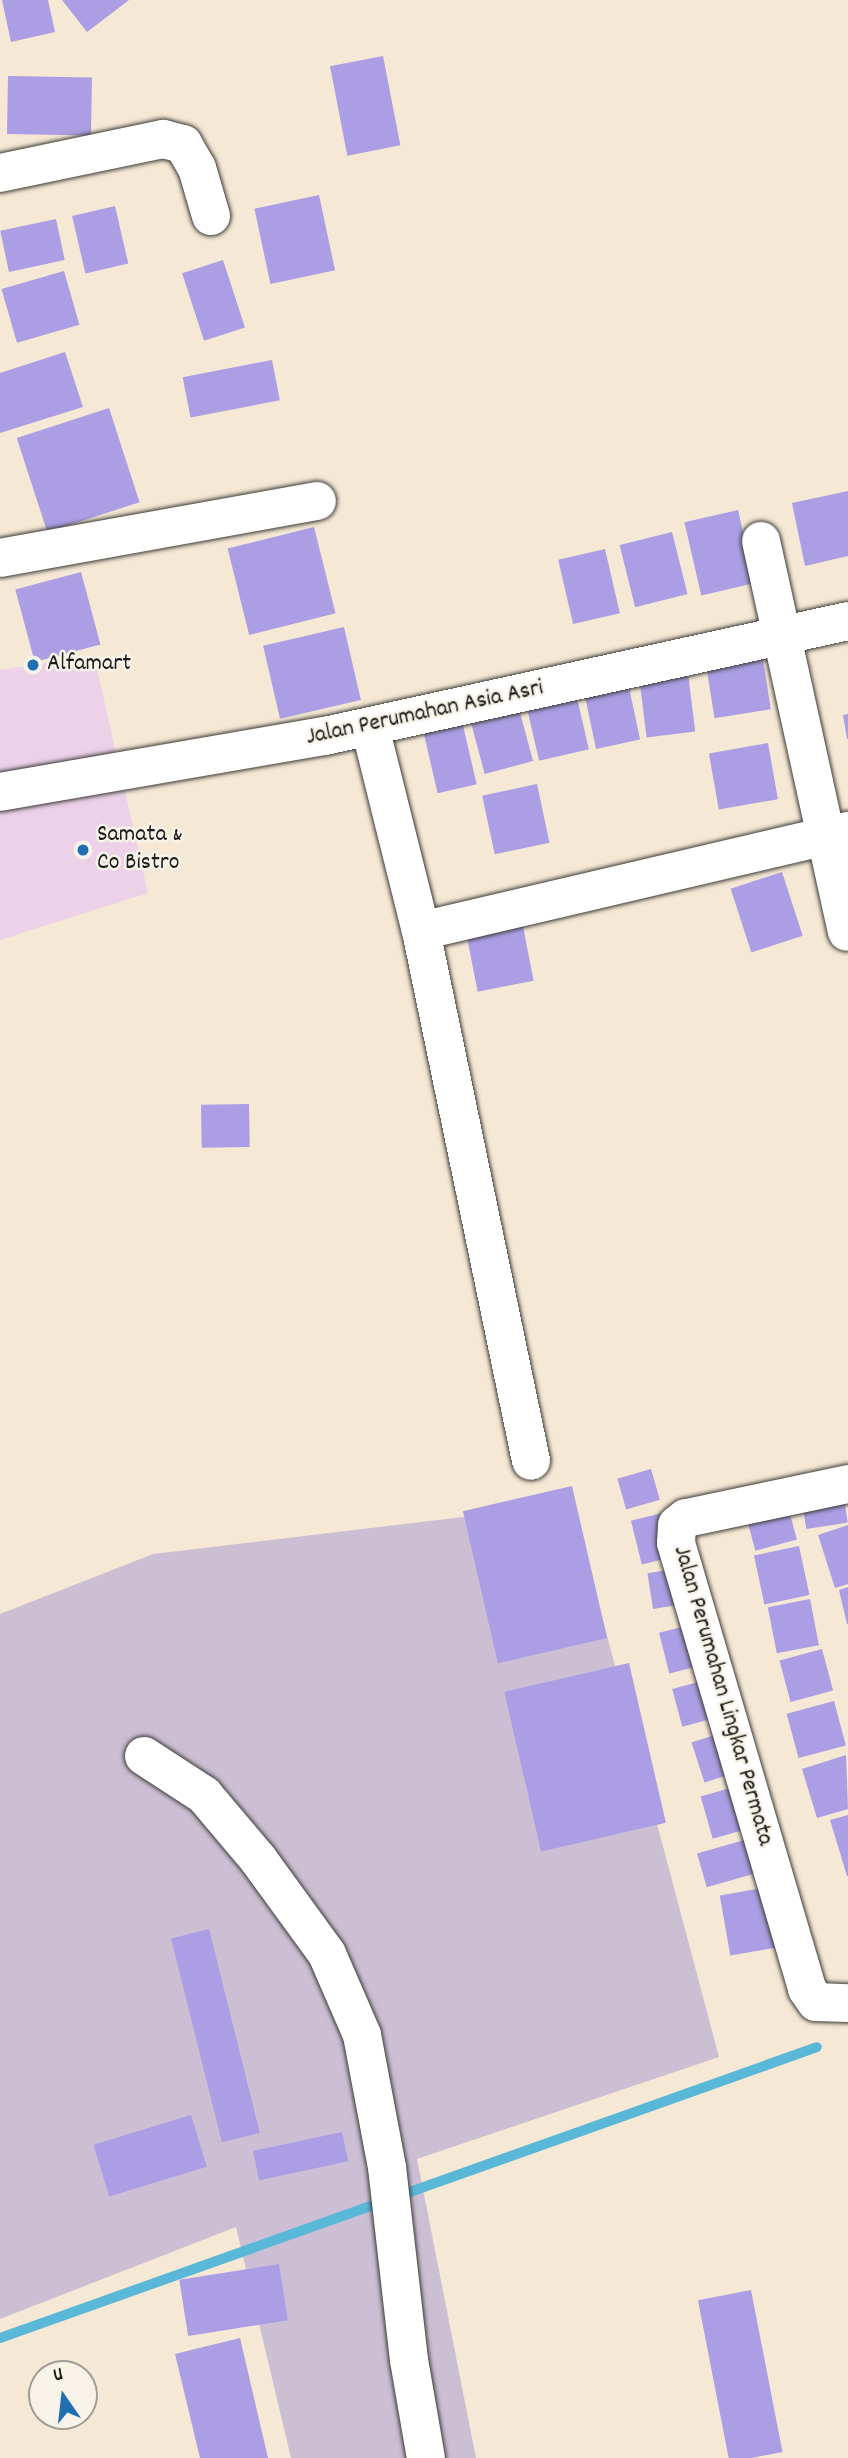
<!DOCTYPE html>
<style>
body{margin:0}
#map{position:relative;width:848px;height:2458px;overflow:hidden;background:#f5e8d4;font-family:Dekko,sans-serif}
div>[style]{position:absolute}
.built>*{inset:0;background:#edd1e9}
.industrial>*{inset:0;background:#ccbfd4}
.stream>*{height:10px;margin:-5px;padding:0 5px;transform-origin:5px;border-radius:5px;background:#59b7d8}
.building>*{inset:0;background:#ab9ee4;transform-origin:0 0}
.roads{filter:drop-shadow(0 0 2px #3d3b38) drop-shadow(0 0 2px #3d3b38)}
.minor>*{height:38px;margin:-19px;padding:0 19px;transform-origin:19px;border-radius:19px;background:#fff}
.dots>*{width:19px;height:19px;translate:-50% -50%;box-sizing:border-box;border:4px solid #f7f3e8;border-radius:50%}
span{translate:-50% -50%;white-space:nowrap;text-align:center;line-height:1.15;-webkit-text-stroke:5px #f7f3e8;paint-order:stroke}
.poi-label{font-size:24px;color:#1c1c1c}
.left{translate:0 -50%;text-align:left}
.street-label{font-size:24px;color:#1c1c1c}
.north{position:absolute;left:28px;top:2360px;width:70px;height:70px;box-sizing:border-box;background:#f7f3e8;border:2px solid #9f9d96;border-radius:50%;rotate:346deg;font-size:19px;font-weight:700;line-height:28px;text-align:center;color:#1c1c1c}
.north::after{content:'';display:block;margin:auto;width:24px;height:32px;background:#1f6fb2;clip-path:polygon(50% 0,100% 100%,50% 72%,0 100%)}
</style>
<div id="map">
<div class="built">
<i style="clip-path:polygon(94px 656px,148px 893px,0 940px,0 670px)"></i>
</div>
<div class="industrial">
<i style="clip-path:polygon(572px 1504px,719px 2057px,417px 2159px,476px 2458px,291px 2458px,236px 2227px,0 2319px,0 1614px,153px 1554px)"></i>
</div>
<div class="stream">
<i style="left:0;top:2338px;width:867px;rotate:-19.6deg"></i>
</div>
<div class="building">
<i style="clip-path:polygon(2px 0,48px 0,55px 32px,11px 42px)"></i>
<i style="clip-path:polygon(62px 0,129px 0,87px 32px)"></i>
<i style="left:383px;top:56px;width:91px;height:54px;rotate:79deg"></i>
<i style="left:8px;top:76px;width:84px;height:58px;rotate:1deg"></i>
<i style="left:319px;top:195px;width:77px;height:66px;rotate:78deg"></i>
<i style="left:115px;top:206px;width:59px;height:44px;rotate:77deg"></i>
<i style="left:56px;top:219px;width:42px;height:57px;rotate:78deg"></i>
<i style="left:223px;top:260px;width:71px;height:43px;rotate:72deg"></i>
<i style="left:64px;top:271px;width:56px;height:65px;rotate:74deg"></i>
<i style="clip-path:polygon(65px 352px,83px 407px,0 433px,0 373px)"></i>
<i style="left:272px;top:360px;width:41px;height:91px;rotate:79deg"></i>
<i style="left:109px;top:408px;width:99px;height:97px;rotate:72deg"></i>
<i style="clip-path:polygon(848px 491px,848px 556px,805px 566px,792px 503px)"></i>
<i style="left:738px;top:510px;width:75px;height:55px;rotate:77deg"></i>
<i style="left:314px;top:527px;width:89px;height:89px;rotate:76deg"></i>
<i style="left:672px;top:532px;width:64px;height:54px;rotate:76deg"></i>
<i style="left:605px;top:549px;width:66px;height:48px;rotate:77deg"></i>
<i style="left:81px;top:572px;width:75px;height:68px;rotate:75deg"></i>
<i style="left:344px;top:627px;width:75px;height:83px;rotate:77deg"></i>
<i style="left:761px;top:647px;width:63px;height:57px;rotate:81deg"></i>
<i style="left:688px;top:673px;width:59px;height:49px;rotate:83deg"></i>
<i style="left:627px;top:678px;width:63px;height:45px;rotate:78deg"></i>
<i style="left:574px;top:685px;width:66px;height:51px;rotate:77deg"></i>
<i style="left:518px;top:705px;width:58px;height:50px;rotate:75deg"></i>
<i style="clip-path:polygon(848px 714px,848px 739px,847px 739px,843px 715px)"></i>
<i style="left:462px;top:721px;width:65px;height:40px;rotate:77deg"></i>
<i style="left:768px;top:743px;width:57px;height:60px;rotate:80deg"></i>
<i style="left:537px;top:784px;width:60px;height:56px;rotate:78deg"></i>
<i style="left:782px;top:872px;width:67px;height:54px;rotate:72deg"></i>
<i style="left:521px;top:916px;width:66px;height:57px;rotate:79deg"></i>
<i style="left:249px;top:1104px;width:43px;height:48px;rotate:89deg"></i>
<i style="left:651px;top:1469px;width:32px;height:35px;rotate:74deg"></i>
<i style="left:572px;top:1486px;width:156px;height:112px;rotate:77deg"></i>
<i style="left:842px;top:1486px;width:37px;height:42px;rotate:81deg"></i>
<i style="left:786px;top:1499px;width:42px;height:43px;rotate:75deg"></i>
<i style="left:662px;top:1513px;width:45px;height:32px;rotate:76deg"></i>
<i style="clip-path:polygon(848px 1525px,848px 1584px,835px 1588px,818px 1535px)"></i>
<i style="left:799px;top:1546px;width:50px;height:46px;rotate:78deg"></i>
<i style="left:681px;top:1568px;width:36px;height:34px;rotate:81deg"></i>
<i style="clip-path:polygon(848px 1587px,848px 1624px,847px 1624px,839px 1590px)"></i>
<i style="left:810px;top:1599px;width:47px;height:43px;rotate:79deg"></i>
<i style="left:694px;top:1624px;width:42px;height:36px;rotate:76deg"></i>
<i style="left:822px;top:1649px;width:43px;height:44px;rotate:75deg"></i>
<i style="left:629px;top:1663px;width:164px;height:128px;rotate:77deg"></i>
<i style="left:706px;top:1680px;width:39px;height:35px;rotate:75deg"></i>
<i style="left:834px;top:1701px;width:46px;height:49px;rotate:75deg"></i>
<i style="left:721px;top:1733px;width:42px;height:31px;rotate:72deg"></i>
<i style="clip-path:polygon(846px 1755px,848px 1809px,817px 1818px,802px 1769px)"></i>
<i style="left:741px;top:1785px;width:44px;height:42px;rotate:74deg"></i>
<i style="clip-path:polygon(848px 1815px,848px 1876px,847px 1876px,830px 1820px)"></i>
<i style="left:748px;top:1839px;width:35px;height:53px;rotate:74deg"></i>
<i style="left:768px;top:1887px;width:61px;height:49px;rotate:80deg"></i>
<i style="left:209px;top:1929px;width:210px;height:39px;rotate:76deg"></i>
<i style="left:191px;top:2115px;width:54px;height:102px;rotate:73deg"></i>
<i style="left:342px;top:2132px;width:30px;height:91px;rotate:78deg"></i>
<i style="left:279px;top:2264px;width:57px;height:101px;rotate:81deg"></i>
<i style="left:751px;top:2290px;width:165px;height:54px;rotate:79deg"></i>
<i style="clip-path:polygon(240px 2338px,268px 2458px,200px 2458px,175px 2354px)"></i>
</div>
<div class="roads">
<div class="minor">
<i style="left:0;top:173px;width:167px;rotate:-11.8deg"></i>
<i style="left:163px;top:139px;width:21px;rotate:14deg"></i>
<i style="left:183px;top:144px;width:28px;rotate:60deg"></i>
<i style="left:197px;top:168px;width:50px;rotate:73.7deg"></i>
<i style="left:761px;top:541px;width:400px;rotate:77.6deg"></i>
<i style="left:0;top:558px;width:322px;rotate:-10.2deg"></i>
<i style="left:370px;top:727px;width:210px;rotate:76deg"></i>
<i style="left:421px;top:931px;width:541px;rotate:78.27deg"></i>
<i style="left:0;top:792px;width:330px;rotate:-9.8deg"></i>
<i style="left:325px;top:736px;width:535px;rotate:-12.4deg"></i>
<i style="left:421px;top:931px;width:439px;rotate:-13.2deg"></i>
<i style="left:848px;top:1484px;width:166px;rotate:168.1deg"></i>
<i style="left:686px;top:1518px;width:11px;rotate:142deg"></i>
<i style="left:677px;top:1525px;width:18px;rotate:93deg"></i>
<i style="left:676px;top:1543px;width:465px;rotate:73.6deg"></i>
<i style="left:807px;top:1989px;width:16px;rotate:55deg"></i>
<i style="left:816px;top:2002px;width:32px;rotate:2deg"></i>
<i style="left:144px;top:1756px;width:72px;rotate:33deg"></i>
<i style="left:204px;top:1795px;width:84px;rotate:49.8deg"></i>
<i style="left:258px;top:1859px;width:117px;rotate:54deg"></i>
<i style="left:327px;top:1954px;width:88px;rotate:66.6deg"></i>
<i style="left:362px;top:2035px;width:134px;rotate:79.3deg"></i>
<i style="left:387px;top:2167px;width:194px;rotate:83.5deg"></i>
<i style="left:409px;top:2360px;width:99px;rotate:80.2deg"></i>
</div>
</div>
<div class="dots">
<i style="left:33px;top:665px;background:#1f6fb2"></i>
<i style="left:83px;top:850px;background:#1f6fb2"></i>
</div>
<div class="poi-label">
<span class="left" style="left:47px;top:665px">Alfamart</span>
<span class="left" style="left:97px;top:850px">Samata &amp;<br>Co Bistro</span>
</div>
<div class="street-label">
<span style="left:425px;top:714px;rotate:-12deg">Jalan Perumahan Asia Asri</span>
<span style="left:722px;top:1696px;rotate:74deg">Jalan Perumahan Lingkar Permata</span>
</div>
<div class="north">U</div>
</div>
